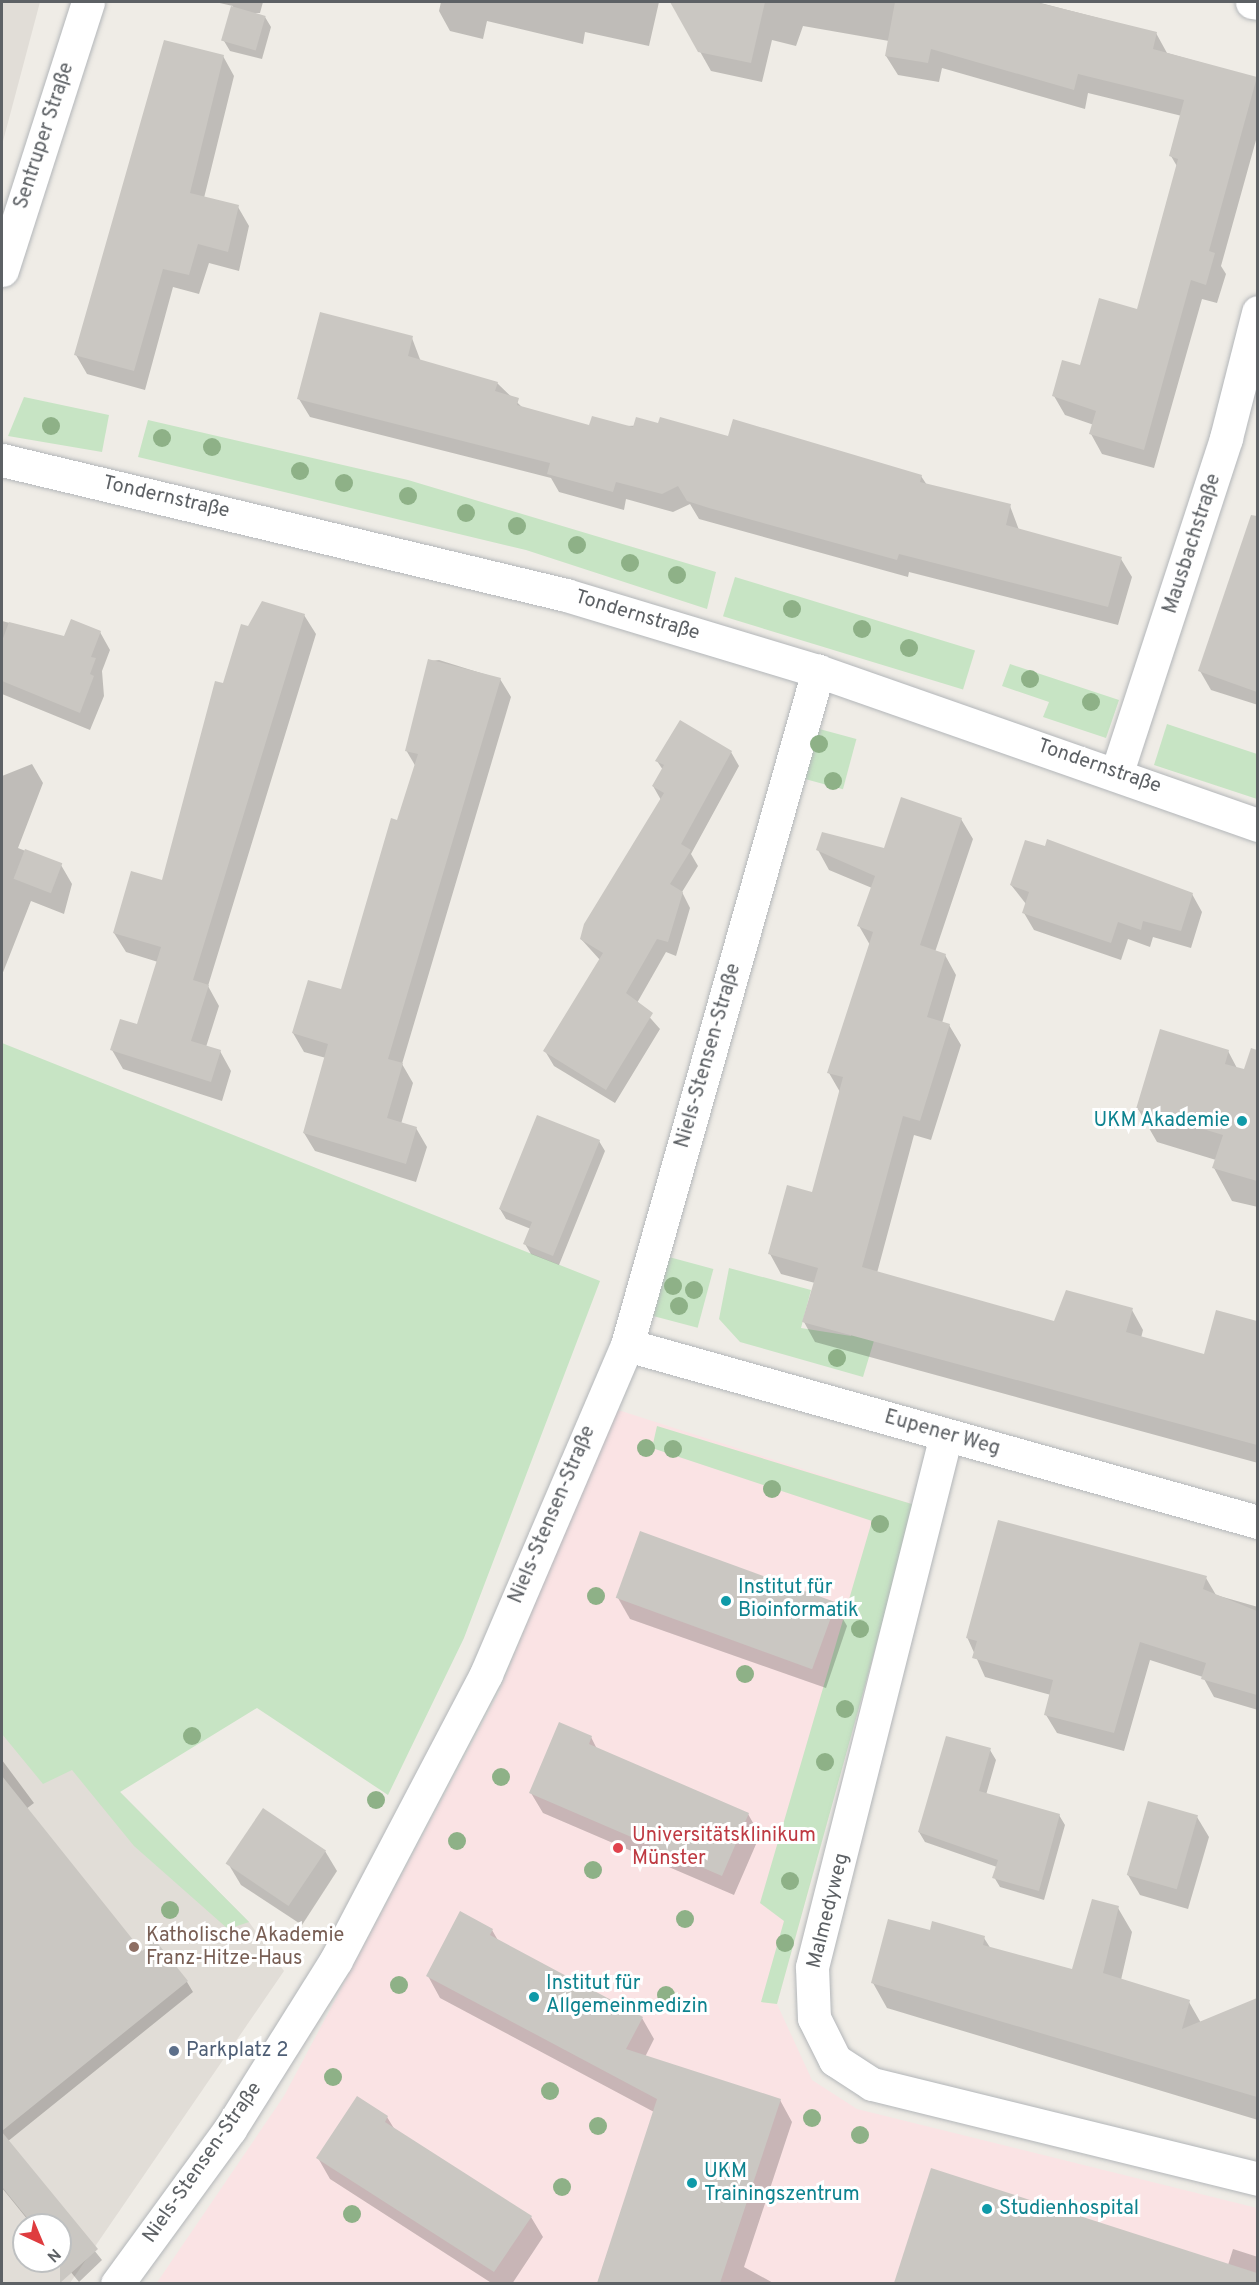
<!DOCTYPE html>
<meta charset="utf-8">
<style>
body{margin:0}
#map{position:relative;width:1259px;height:2285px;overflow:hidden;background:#efece6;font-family:Overpass,sans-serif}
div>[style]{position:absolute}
.education>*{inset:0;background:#e1ddd7}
.medical>*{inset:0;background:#fae3e4}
.green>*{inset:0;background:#c7e4c4;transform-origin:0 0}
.shadow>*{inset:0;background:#0003}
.building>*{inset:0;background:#cac7c2;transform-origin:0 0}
.roads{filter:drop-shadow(0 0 2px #b3b6b9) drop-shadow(0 0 2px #b3b6b9)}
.minor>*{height:33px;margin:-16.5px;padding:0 16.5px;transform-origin:16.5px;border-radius:16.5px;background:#fff}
.trees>*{width:18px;height:18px;margin:-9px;border-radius:50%;background:#8eb187}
.dots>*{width:16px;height:16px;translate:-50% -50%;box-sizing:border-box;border:3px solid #fff;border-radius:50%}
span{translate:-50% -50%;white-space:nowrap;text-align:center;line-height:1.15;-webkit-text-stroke:6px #fff;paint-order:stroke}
.street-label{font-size:20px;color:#5d6165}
.culture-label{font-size:20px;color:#0d838f}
.right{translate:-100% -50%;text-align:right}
.left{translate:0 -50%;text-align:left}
.health-label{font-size:20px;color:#be3a42}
.education-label{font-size:20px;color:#785e54}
.service-label{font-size:20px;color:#4e5e75}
.frame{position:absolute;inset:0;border:3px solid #5d6165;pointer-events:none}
.north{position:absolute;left:12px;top:2213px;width:60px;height:60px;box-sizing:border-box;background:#fff;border:2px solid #bec0c1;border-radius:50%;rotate:136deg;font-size:16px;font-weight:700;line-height:24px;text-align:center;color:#5d6165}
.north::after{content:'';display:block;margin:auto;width:21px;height:27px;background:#df3c3f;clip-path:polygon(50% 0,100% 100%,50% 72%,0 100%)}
</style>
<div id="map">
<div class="education">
<i style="clip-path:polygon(2px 2px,40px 2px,2px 145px)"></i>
<i style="clip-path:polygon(evenodd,2px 1626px,120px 1792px,249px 1922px,284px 1971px,70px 2283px,2px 2283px,2px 1626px,24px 2225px,60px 2225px,60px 2261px,24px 2261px,24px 2225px)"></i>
</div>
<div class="medical">
<i style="clip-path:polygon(615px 1409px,915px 1505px,777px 2004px,812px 2080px,857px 2109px,1257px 2208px,1257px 2283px,156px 2284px,284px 2096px,499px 1692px)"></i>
</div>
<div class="green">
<i style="clip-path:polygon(24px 397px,109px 415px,102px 452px,8px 436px)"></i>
<i style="clip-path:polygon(148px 420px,408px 480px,716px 572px,707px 609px,526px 550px,138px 457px)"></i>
<i style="left:735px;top:577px;width:251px;height:41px;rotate:17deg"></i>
<i style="clip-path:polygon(1010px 664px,1119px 700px,1106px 738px,1043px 717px,1049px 702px,1002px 686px)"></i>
<i style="clip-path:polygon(1167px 724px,1257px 754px,1257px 799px,1154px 765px)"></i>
<i style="left:812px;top:727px;width:46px;height:52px;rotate:15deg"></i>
<i style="clip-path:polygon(2px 1043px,600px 1281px,464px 1638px,388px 1795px,257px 1708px,120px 1792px,249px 1922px,228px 1929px,134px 1846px,72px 1770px,43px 1784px,2px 1734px)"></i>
<i style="left:669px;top:1257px;width:46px;height:61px;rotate:15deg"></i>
<i style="clip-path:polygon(729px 1268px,811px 1290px,801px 1328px,851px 1336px,860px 1304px,883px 1311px,863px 1377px,740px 1342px,719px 1319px)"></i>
<i style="clip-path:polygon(657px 1426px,915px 1505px,777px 2004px,761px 2002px,784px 1921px,760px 1903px,872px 1521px,652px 1448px)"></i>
</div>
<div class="shadow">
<i style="clip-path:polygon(215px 2px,263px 2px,260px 13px,249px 13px,265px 17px,271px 27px,262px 59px,230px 51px,224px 41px,233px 6px)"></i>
<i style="clip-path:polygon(441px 2px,659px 2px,649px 46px,585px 32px,583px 44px,487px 21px,483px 39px,450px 31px,439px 11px)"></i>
<i style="clip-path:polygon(672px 2px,1037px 2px,1156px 33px,1167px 53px,1256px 78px,1258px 133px,1221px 266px,1226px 274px,1217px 303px,1202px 299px,1154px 468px,1102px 454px,1091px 434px,1094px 425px,1065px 415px,1054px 396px,1138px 311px,1178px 168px,1171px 156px,1182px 116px,1088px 93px,1085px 109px,942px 68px,939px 82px,898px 75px,886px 56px,889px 41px,803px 26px,796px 46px,772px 40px,762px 82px,711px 71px)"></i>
<i style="clip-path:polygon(223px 56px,234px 76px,204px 198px,238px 207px,249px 226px,239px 271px,209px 263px,199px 294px,173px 287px,145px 390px,87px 374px,76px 355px)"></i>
<i style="clip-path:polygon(412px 338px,421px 362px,497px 383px,524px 409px,590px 427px,659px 425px,921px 476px,927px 485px,1010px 506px,1019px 530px,1121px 559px,1132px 577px,1118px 625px,909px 572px,908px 577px,699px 519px,690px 504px,673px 512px,626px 499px,624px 510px,559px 492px,551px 478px,310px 417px,299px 399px)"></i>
<i style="clip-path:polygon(1249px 526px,1258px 529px,1258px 705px,1211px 690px,1200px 671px)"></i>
<i style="clip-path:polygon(304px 615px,316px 634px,208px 986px,219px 1006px,206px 1047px,220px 1051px,231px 1071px,222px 1101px,123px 1069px,112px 1050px,138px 1026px,158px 962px,126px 952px,114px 933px,163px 882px,224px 685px,249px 628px)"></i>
<i style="clip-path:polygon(2px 621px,65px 637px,100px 632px,110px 650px,102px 671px,104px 696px,90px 730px,2px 694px)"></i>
<i style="clip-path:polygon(439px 660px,500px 679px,511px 697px,402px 1064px,413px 1083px,401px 1124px,416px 1128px,427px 1147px,416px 1182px,315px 1151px,304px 1133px,326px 1058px,304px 1052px,293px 1033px,342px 991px,416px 767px,406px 750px,429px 661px)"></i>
<i style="clip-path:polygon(731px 752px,739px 766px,691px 854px,698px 866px,682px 892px,690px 908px,676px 956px,666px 952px,637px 1003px,660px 1029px,615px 1103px,554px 1066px,545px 1051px,600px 960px,581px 939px,661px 800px,653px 786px,663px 770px,657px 761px)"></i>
<i style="clip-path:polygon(32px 764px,43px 783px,18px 848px,61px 865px,72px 884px,64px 914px,31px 901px,2px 975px,2px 776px)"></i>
<i style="clip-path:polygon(961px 819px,973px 839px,935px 952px,945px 955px,956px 975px,942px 1023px,949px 1025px,961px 1045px,931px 1140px,914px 1135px,877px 1273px,1055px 1323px,1132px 1310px,1143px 1330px,1141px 1338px,1205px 1356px,1217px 1312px,1258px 1323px,1258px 1463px,815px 1342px,804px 1322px,815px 1283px,781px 1274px,770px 1254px,813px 1194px,840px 1092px,829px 1073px,870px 945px,859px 926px,872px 888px,829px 870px,818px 850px,885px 850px)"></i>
<i style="clip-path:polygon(1011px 885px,1192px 894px,1202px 912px,1191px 948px,1153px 937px,1150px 947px,1128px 939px,1121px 960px,1034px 930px,1024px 913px,1026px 904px)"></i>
<i style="clip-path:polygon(1228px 1051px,1238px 1070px,1258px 1075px,1258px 1207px,1232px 1201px,1214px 1168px,1216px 1160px,1157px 1142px,1138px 1109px)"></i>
<i style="clip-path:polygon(599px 1141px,605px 1151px,559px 1265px,531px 1254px,525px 1244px,531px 1229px,506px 1219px,500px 1209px)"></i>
<i style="clip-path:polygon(1206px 1578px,1216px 1595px,1258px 1607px,1258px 1710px,1214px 1697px,1203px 1677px,1150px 1660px,1124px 1751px,1057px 1733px,1046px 1715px,1051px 1695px,985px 1677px,967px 1637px)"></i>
<i style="clip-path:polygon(618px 1598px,835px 1605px,847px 1626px,826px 1688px,630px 1619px)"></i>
<i style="clip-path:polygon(591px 1737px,597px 1749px,748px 1814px,760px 1835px,734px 1895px,543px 1813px,531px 1793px)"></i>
<i style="clip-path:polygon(990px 1750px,996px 1760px,986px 1795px,1059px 1815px,1065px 1825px,1044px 1900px,1000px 1887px,994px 1877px,997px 1867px,925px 1842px,919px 1832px)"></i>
<i style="clip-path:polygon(2px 1760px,34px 1803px,26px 1809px,142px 1953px,187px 1982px,193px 1992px,7px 2142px,102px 2260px,79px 2282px,60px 2259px,60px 2225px,32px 2225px,2px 2188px)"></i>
<i style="clip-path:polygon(1197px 1817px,1209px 1837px,1188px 1909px,1140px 1895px,1128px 1875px)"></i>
<i style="clip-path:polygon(325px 1851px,337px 1871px,302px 1925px,241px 1885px,229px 1865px)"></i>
<i style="clip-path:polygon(1118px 1908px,1132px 1932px,1121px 1980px,1189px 2002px,1201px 2023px,1242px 2006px,1258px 2019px,1258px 2120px,887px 2008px,873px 1983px,931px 1932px,984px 1938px,991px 1949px,1073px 1971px)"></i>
<i style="clip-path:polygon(492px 1930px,499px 1942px,642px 2018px,654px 2039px,645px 2057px,780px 2100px,792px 2122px,744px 2267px,775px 2284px,599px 2284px,654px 2112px,440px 1998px,428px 1976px)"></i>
<i style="clip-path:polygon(387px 2117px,395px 2130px,531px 2217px,543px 2237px,512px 2284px,493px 2284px,330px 2179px,318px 2158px)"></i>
<i style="clip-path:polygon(932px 2170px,1228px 2265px,1233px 2249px,1258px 2257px,1258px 2284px,895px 2284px)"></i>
</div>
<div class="building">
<i style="clip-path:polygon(670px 2px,765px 2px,751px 63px,698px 52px)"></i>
<i style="clip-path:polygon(895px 2px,1035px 2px,1157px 32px,1153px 49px,1257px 77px,1209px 251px,1215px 253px,1206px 285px,1191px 280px,1144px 450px,1089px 434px,1096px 411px,1052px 396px,1062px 360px,1080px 365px,1099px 298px,1137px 309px,1178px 159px,1169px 156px,1184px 100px,1078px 74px,1074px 90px,931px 49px,928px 63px,885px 56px)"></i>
<i style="left:231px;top:6px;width:36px;height:36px;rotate:16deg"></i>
<i style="clip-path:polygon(164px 40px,224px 55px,190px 193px,239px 205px,228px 252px,198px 244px,189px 275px,163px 269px,134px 371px,74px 355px)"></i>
<i style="clip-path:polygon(320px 312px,413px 336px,408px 356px,498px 382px,495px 391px,519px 398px,517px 405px,589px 425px,592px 416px,633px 427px,636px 417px,658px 423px,660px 417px,728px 436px,733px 419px,922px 475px,920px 482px,1011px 504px,1006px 525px,1122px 557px,1108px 607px,899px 554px,897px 560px,709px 508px,687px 501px,678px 486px,662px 494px,616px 482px,613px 492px,547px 474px,550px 463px,297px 399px)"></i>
<i style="clip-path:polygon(1251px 515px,1257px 516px,1257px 692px,1198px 671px)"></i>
<i style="clip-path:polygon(262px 601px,305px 614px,193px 980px,209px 985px,191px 1041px,221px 1050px,211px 1082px,110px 1050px,120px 1019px,137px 1024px,161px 947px,113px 933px,131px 871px,162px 880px,215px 681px,223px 683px,241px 624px,248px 626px)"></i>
<i style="clip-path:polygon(71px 619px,101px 631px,91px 657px,96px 658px,90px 674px,94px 676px,80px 713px,2px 681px,2px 641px,9px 622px,64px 636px)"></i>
<i style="clip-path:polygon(428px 659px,501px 678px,388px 1059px,403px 1063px,387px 1118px,417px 1127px,406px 1164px,303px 1133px,328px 1044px,292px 1033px,308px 980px,341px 989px,391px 818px,397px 820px,418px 754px,405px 751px)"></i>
<i style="clip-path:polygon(680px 720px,732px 751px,681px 844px,691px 850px,670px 884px,683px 892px,668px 942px,657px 939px,626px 993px,653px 1013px,606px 1090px,543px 1051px,603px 953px,580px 939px,584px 924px,664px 793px,652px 786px,664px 765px,655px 761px)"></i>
<i style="clip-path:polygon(901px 797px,962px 818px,920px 945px,946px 954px,927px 1017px,950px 1024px,920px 1121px,903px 1116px,862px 1267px,1054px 1321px,1066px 1290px,1133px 1308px,1126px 1332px,1204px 1354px,1216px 1310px,1257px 1321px,1257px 1445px,802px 1322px,818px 1268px,768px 1254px,787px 1185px,812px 1192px,843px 1077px,827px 1073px,873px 932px,857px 926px,875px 876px,816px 850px,822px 832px,884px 848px)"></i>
<i style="clip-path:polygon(1047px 839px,1193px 893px,1181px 931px,1143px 921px,1141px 930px,1118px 922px,1111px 943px,1022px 913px,1029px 892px,1010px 885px,1025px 840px,1045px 846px)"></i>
<i style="left:25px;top:849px;width:40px;height:32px;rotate:21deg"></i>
<i style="clip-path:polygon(1160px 1029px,1229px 1050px,1225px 1064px,1244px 1069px,1251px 1048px,1257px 1050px,1257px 1181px,1212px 1168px,1223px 1135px,1136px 1109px)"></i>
<i style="clip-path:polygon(537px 1115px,600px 1140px,553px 1256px,523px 1244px,532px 1222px,499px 1209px)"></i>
<i style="clip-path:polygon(998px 1520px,1207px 1576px,1203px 1589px,1257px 1611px,1257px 1695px,1201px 1679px,1206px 1663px,1140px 1642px,1114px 1733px,1044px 1715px,1053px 1680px,972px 1658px,977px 1641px,966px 1638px)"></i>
<i style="left:640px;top:1531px;width:209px;height:71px;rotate:20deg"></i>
<i style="clip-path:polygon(559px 1722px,592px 1736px,589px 1744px,749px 1813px,722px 1876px,529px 1793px)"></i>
<i style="clip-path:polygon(946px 1736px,991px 1748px,979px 1791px,1060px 1814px,1039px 1891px,992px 1878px,998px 1860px,918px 1832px)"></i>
<i style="clip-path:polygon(2px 1776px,142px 1951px,155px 1940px,188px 1981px,2px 2131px)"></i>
<i style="left:1148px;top:1801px;width:52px;height:77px;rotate:16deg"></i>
<i style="left:263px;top:1808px;width:76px;height:67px;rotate:34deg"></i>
<i style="clip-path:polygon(1092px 1899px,1119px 1906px,1103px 1973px,1190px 2000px,1182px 2029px,1257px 1998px,1257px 2097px,871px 1983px,888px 1919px,930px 1930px,932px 1921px,985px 1936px,983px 1945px,1072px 1969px)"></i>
<i style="clip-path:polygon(460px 1911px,493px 1929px,490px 1935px,643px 2017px,626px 2049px,781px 2099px,720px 2283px,597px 2283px,657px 2099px,426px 1976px)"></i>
<i style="clip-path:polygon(357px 2096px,388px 2116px,385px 2122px,532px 2216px,494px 2272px,316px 2158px)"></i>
<i style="clip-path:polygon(2px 2132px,98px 2249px,60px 2283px,60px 2225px,33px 2225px,2px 2187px)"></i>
<i style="clip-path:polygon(931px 2168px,1257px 2273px,1257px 2283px,894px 2283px)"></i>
</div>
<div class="roads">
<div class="minor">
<i style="left:1252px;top:2px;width:6px;rotate:9deg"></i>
<i style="left:2px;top:270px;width:281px;rotate:-72.2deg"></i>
<i style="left:2px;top:460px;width:580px;rotate:13.46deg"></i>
<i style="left:566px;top:595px;width:263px;rotate:16.8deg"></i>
<i style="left:818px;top:671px;width:466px;rotate:19.3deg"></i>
<i style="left:1117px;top:772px;width:351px;rotate:-71.9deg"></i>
<i style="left:1226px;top:438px;width:130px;rotate:-75.7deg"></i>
<i style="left:627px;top:1345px;width:655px;rotate:15.67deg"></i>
<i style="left:946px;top:1435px;width:549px;rotate:104.14deg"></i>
<i style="left:812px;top:1967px;width:51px;rotate:87.8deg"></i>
<i style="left:814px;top:2018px;width:47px;rotate:63.4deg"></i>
<i style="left:835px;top:2060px;width:44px;rotate:33deg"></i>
<i style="left:872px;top:2084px;width:398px;rotate:13.8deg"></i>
<i style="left:117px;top:2284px;width:192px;rotate:-53.9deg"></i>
<i style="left:230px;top:2129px;width:199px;rotate:-57.9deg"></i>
<i style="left:336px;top:1960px;width:323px;rotate:-62.3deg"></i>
<i style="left:486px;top:1674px;width:358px;rotate:-66.8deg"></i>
<i style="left:627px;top:1345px;width:701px;rotate:-74.18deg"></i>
</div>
</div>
<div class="trees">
<i style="left:51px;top:426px"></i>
<i style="left:162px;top:438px"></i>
<i style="left:212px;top:447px"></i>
<i style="left:300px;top:471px"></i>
<i style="left:344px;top:483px"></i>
<i style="left:408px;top:496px"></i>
<i style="left:466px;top:513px"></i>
<i style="left:517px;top:526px"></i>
<i style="left:577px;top:545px"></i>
<i style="left:630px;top:563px"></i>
<i style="left:677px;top:575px"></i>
<i style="left:792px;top:609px"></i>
<i style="left:862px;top:629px"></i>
<i style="left:909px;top:648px"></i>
<i style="left:1030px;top:679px"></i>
<i style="left:1091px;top:702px"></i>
<i style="left:819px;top:744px"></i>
<i style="left:833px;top:781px"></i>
<i style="left:673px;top:1286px"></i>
<i style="left:694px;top:1290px"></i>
<i style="left:679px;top:1306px"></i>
<i style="left:837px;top:1358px"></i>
<i style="left:646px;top:1448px"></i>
<i style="left:673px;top:1449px"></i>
<i style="left:772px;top:1489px"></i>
<i style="left:880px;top:1524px"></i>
<i style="left:596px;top:1596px"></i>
<i style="left:860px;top:1629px"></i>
<i style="left:745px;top:1674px"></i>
<i style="left:845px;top:1709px"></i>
<i style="left:192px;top:1736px"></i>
<i style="left:825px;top:1762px"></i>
<i style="left:501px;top:1777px"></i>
<i style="left:376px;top:1800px"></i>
<i style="left:457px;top:1841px"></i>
<i style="left:593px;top:1870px"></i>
<i style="left:790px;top:1881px"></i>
<i style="left:170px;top:1910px"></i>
<i style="left:685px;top:1919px"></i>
<i style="left:785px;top:1943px"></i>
<i style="left:399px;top:1985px"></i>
<i style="left:666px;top:1995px"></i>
<i style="left:333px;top:2077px"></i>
<i style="left:550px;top:2091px"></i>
<i style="left:812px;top:2118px"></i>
<i style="left:598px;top:2126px"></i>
<i style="left:860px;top:2135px"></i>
<i style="left:562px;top:2187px"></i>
<i style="left:352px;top:2214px"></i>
</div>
<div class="dots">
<i style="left:1242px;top:1121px;background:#0f9aa8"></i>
<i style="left:726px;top:1601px;background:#0f9aa8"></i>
<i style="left:618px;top:1848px;background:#e0444e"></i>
<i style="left:134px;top:1947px;background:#8d6e63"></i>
<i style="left:534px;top:1997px;background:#0f9aa8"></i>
<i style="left:174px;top:2051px;background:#5c6f8a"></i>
<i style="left:692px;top:2183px;background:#0f9aa8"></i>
<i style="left:987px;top:2209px;background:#0f9aa8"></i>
</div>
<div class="street-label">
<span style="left:45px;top:136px;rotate:-72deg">Sentruper Straße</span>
<span style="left:166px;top:498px;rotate:13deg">Tondernstraße</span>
<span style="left:1193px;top:544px;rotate:-72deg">Mausbachstraße</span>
<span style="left:637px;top:616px;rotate:17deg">Tondernstraße</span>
<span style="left:1099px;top:767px;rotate:19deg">Tondernstraße</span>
<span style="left:709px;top:1056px;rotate:-74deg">Niels-Stensen-Straße</span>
<span style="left:942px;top:1434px;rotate:16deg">Eupener Weg</span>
<span style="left:553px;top:1515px;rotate:-67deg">Niels-Stensen-Straße</span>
<span style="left:829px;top:1911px;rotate:-76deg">Malmedyweg</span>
<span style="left:203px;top:2163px;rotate:-55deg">Niels-Stensen-Straße</span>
</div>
<div class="culture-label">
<span class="right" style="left:1230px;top:1121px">UKM Akademie</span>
<span class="left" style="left:738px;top:1600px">Institut für<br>Bioinformatik</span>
<span class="left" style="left:546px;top:1996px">Institut für<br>Allgemeinmedizin</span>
<span class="left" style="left:704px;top:2184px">UKM<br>Trainingszentrum</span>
<span class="left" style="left:999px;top:2209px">Studienhospital</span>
</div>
<div class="health-label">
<span class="left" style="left:632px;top:1848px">Universitätsklinikum<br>Münster</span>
</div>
<div class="education-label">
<span class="left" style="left:146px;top:1948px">Katholische Akademie<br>Franz-Hitze-Haus</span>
</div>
<div class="service-label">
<span class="left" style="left:186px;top:2051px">Parkplatz 2</span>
</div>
<div class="frame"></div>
<div class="north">N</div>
</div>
